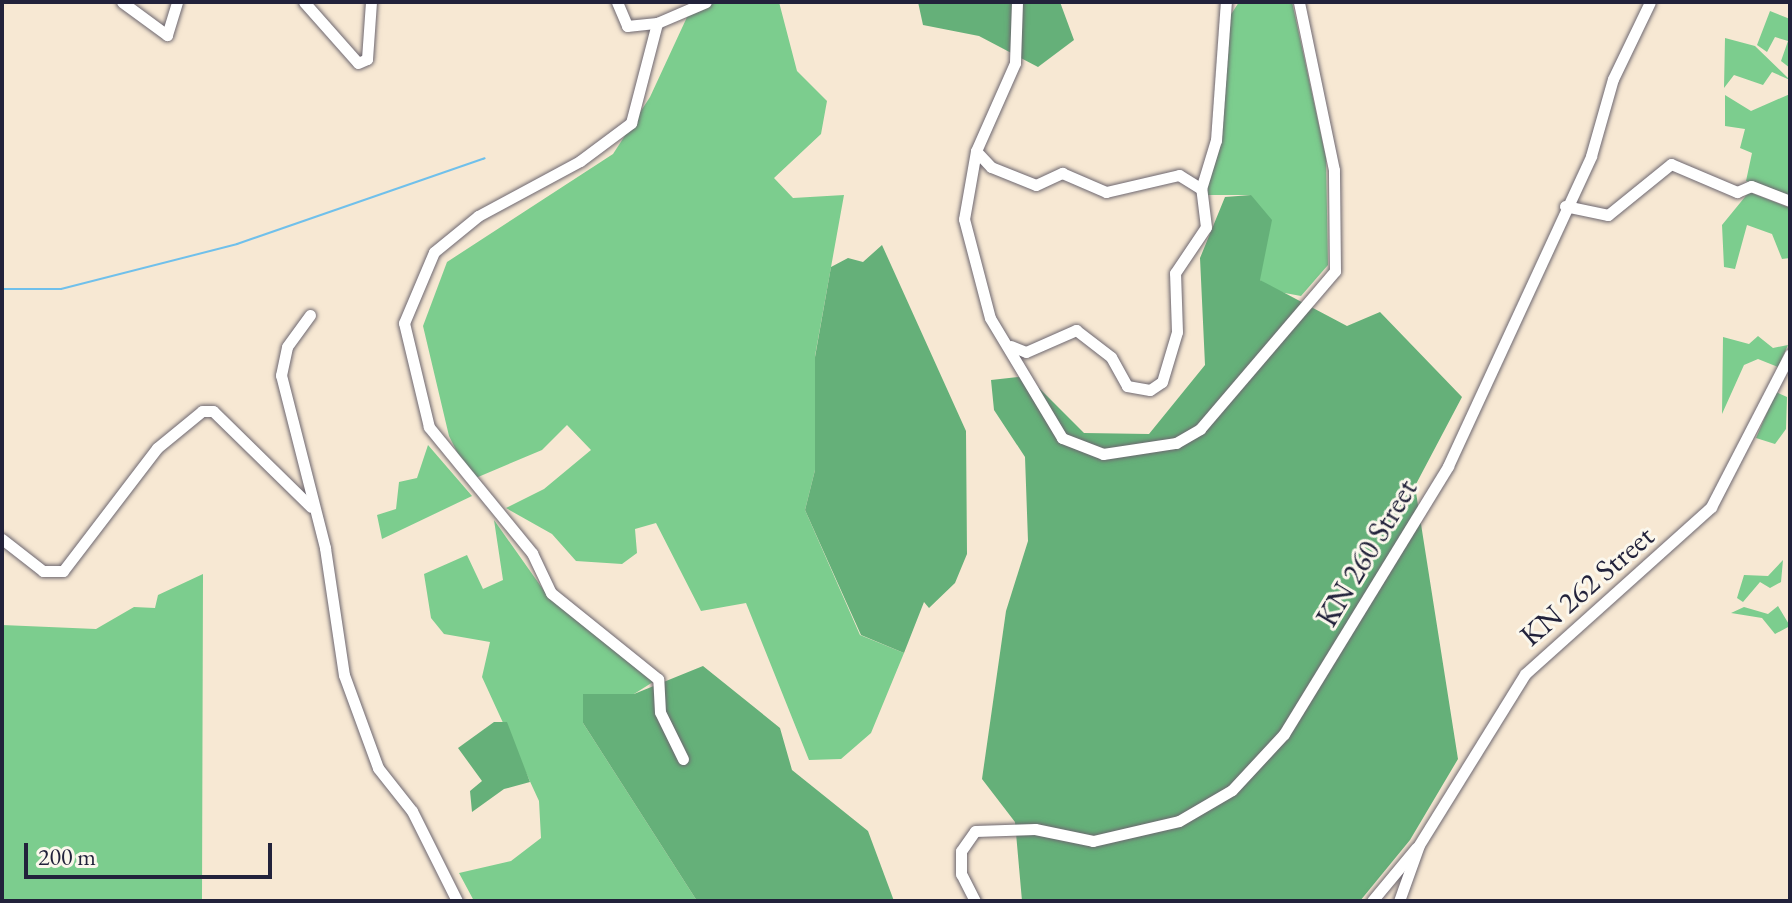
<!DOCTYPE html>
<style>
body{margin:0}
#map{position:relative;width:1792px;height:903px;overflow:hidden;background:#f7e8d3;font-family:"EB Garamond",serif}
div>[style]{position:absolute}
.green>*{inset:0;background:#7ccd8e}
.forest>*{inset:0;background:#65b079}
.stream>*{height:2px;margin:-1px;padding:0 1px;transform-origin:1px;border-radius:1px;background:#70c0eb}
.roads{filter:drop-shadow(0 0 2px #6d6770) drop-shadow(0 0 2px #6d6770)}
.minor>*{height:11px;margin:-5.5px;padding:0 5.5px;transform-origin:5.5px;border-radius:5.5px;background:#fff}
span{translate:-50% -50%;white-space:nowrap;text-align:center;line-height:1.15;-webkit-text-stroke:6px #fbf7ec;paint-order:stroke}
.street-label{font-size:30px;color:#22223b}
.frame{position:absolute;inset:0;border:4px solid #22223b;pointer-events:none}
.scale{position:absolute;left:24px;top:843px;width:248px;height:36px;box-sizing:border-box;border:4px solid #22223b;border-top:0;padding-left:10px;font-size:24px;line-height:28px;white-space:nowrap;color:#22223b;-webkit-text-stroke:6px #fbf7ec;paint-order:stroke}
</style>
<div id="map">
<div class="green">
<i style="clip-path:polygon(694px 2px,779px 2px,797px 71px,827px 101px,821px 134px,774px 178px,793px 198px,844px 195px,815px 356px,815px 470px,805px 510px,860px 635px,904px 653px,871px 733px,841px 759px,809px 760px,746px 603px,701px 611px,656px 523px,635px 529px,637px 553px,622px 564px,576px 561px,552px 534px,506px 508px,544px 489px,591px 450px,567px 425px,542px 450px,471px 480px,449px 436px,423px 326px,447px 262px,613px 154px,650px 97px)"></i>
<i style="clip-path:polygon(1239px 2px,1292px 2px,1326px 158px,1328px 265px,1301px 296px,1274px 291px,1260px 280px,1251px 195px,1202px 195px,1217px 157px,1230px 16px)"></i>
<i style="clip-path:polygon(1770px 11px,1790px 19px,1790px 68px,1781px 61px,1788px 41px,1775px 37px,1767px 52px,1757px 45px)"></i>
<i style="clip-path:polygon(1725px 38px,1755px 46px,1790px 80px,1772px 72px,1763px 85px,1734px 75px,1724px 88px)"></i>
<i style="clip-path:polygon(1790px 94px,1790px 196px,1746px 181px,1752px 153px,1740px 148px,1745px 129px,1725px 126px,1725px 95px,1751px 111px)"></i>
<i style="clip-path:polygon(1749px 192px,1790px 208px,1790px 258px,1782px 259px,1772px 234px,1747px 225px,1735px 269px,1724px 267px,1722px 225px)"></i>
<i style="clip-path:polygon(1758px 336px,1773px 348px,1788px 345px,1778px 367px,1758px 359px,1744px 365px,1722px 414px,1723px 337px,1749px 344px)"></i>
<i style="clip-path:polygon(1776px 392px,1787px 397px,1786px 429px,1775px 444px,1756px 438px)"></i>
<i style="clip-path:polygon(428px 445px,472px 496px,382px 539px,377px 515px,396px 509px,399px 482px,417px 478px)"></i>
<i style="clip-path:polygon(494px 520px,547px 595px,653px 682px,634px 694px,583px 694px,583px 723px,697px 901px,474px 901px,459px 873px,511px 861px,541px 838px,539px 801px,482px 677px,490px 642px,444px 634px,431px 618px,424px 574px,467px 555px,483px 589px,503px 580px)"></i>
<i style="clip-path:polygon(1783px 560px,1781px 582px,1770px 588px,1760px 582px,1743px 602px,1737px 598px,1744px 575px,1768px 576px)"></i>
<i style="clip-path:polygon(203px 574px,202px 901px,2px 901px,2px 625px,96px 629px,134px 607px,155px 608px,158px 595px)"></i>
<i style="clip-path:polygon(1778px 606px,1790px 626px,1775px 634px,1762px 618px,1731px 613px,1744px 607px,1768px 614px)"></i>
</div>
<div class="forest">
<i style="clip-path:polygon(918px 2px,1060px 2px,1074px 40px,1038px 67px,979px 36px,923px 25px)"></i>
<i style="clip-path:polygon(1251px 195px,1272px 220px,1260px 280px,1347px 326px,1380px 312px,1462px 397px,1415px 486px,1458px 759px,1410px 840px,1360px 901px,1022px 901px,1015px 822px,982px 779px,1006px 611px,1028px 541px,1025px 457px,994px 410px,991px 380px,1027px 376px,1084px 433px,1149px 434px,1205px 365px,1200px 258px,1225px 197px)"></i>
<i style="clip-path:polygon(882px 245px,966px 431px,967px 554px,955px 583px,929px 608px,924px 602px,904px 653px,861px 635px,805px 510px,815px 470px,815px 357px,831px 267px,848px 258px,863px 262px)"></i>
<i style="clip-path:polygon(703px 666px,780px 728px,792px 770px,868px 831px,894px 901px,697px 901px,583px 723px,583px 694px,634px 694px)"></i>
<i style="clip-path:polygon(494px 722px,507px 722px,530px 782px,504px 789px,472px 812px,470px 791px,482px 781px,458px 748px)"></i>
</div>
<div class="stream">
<i style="left:2px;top:289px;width:59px"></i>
<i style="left:61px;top:289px;width:182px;rotate:-14.3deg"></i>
<i style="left:237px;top:244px;width:262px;rotate:-19.1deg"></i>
</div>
<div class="roads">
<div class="minor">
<i style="left:122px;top:2px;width:56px;rotate:36.3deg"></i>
<i style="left:167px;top:35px;width:34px;rotate:-73deg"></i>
<i style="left:304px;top:2px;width:81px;rotate:48.5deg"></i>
<i style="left:358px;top:63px;width:10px;rotate:-24deg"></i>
<i style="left:367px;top:59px;width:57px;rotate:-86deg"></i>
<i style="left:617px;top:2px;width:26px;rotate:67deg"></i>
<i style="left:627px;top:26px;width:30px;rotate:-6deg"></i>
<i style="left:1017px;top:2px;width:61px;rotate:91.9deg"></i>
<i style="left:1015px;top:63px;width:96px;rotate:113.9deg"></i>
<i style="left:976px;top:151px;width:69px;rotate:100deg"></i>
<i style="left:964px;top:219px;width:102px;rotate:75.3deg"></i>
<i style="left:990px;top:318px;width:140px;rotate:59deg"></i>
<i style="left:1062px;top:438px;width:44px;rotate:21.3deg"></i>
<i style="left:1103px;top:454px;width:74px;rotate:-8.6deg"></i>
<i style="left:1176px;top:443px;width:28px;rotate:-30deg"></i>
<i style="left:1200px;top:429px;width:208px;rotate:-49.5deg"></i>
<i style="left:1335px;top:271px;width:101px;rotate:-90.6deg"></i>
<i style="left:1334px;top:170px;width:172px;rotate:-101.8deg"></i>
<i style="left:976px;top:151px;width:22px;rotate:47deg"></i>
<i style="left:991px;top:167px;width:48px;rotate:21.8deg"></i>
<i style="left:1036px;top:185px;width:29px;rotate:-25deg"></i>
<i style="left:1062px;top:173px;width:48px;rotate:23.4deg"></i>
<i style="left:1106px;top:192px;width:75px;rotate:-13.1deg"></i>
<i style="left:1179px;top:175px;width:26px;rotate:32deg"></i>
<i style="left:1565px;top:206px;width:44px;rotate:11.8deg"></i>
<i style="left:1608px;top:215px;width:81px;rotate:-39deg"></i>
<i style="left:1671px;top:164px;width:72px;rotate:23deg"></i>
<i style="left:1737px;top:192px;width:15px;rotate:-23deg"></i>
<i style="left:1751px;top:186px;width:42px;rotate:21deg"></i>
<i style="left:310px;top:315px;width:39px;rotate:126deg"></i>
<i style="left:287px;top:347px;width:29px;rotate:102deg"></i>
<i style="left:281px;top:375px;width:179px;rotate:75.7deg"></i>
<i style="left:325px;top:548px;width:128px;rotate:81.5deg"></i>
<i style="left:344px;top:675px;width:99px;rotate:69.9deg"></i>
<i style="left:378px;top:768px;width:55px;rotate:51.7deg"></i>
<i style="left:412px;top:811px;width:101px;rotate:63.4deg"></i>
<i style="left:1011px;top:346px;width:16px;rotate:22deg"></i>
<i style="left:1026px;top:352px;width:55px;rotate:-23.7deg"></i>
<i style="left:1076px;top:330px;width:44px;rotate:37.6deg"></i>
<i style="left:1111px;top:357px;width:33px;rotate:61deg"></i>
<i style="left:1127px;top:386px;width:23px;rotate:10deg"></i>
<i style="left:1150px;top:390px;width:14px;rotate:-34deg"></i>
<i style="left:1162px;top:382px;width:52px;rotate:-73.3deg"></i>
<i style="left:1177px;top:332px;width:59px;rotate:-91.9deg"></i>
<i style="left:1175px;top:273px;width:55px;rotate:-56deg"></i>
<i style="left:1206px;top:227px;width:38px;rotate:-97deg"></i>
<i style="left:1201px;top:189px;width:51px;rotate:-73deg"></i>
<i style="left:1216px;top:140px;width:138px;rotate:-85.9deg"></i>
<i style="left:2px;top:539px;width:52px;rotate:38deg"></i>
<i style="left:43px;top:571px;width:20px"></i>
<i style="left:63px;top:571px;width:155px;rotate:-52.6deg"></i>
<i style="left:157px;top:448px;width:58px;rotate:-39.4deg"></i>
<i style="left:202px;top:411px;width:11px"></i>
<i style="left:213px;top:411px;width:137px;rotate:44.4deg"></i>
<i style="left:683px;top:759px;width:52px;rotate:-116.1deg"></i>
<i style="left:660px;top:712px;width:33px;rotate:-93deg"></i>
<i style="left:658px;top:679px;width:137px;rotate:-141.2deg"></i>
<i style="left:551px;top:593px;width:44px;rotate:-115.4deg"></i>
<i style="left:532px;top:553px;width:163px;rotate:-129.3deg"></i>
<i style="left:429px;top:427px;width:107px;rotate:-103.5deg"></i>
<i style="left:404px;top:323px;width:77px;rotate:-67.1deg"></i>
<i style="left:434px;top:252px;width:57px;rotate:-39.3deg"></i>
<i style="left:478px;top:216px;width:116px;rotate:-28.3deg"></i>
<i style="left:580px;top:161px;width:64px;rotate:-36.7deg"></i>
<i style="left:631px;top:123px;width:103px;rotate:-75.4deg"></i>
<i style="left:657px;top:23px;width:53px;rotate:-23.2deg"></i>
<i style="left:975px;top:901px;width:30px;rotate:-117deg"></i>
<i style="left:961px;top:874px;width:23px;rotate:-90deg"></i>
<i style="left:961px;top:851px;width:24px;rotate:-55deg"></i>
<i style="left:975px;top:831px;width:60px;rotate:-1.9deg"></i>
<i style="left:1035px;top:829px;width:59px;rotate:11.7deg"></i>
<i style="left:1093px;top:841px;width:88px;rotate:-13.1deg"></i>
<i style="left:1179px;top:821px;width:61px;rotate:-30.3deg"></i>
<i style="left:1232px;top:790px;width:76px;rotate:-47.1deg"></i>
<i style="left:1284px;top:734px;width:314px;rotate:-58.5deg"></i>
<i style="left:1448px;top:466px;width:341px;rotate:-65.2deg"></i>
<i style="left:1591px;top:156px;width:80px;rotate:-74.1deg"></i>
<i style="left:1613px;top:79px;width:85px;rotate:-64.3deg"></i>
<i style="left:1372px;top:901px;width:69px;rotate:-50.3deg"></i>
<i style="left:1399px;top:901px;width:59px;rotate:-70.3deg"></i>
<i style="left:1419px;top:845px;width:201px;rotate:-58.2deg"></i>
<i style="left:1525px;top:674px;width:250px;rotate:-41.9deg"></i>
<i style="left:1711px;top:507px;width:172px;rotate:-62.7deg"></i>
</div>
</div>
<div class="street-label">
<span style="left:1367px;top:553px;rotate:-59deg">KN 260 Street</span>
<span style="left:1587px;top:586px;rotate:-41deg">KN 262 Street</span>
</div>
<div class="frame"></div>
<div class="scale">200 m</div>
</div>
